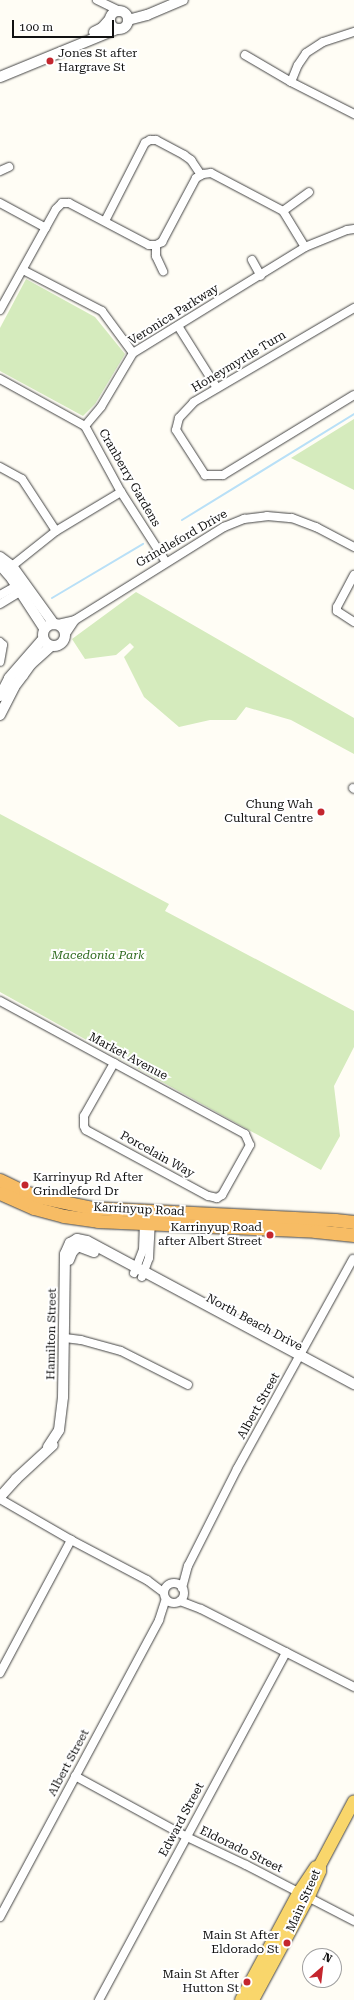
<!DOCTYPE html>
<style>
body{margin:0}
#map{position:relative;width:354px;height:2000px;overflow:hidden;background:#fffdf5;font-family:"Roboto Serif",serif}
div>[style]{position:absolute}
.green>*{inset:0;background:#d5ebbd}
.stream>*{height:2px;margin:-1px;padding:0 1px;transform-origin:1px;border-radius:1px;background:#b9e0f7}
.roads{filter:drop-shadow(0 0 1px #444) drop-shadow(0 0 1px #444)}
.minor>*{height:8px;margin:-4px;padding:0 4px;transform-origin:4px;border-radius:4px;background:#fff}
.minor>.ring{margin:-4px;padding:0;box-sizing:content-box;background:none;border:8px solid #fff;border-radius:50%}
.tertiary>*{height:10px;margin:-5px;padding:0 5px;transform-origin:5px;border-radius:5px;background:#fff}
.tertiary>.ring{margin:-5px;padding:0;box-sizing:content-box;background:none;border:10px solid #fff;border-radius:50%}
.primary>*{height:12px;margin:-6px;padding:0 6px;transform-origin:6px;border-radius:6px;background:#f9d66b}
.trunk>*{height:13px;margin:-6.5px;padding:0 6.5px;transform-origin:6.5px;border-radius:6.5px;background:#f7bc64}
.dots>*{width:11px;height:11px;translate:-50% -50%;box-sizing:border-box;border:2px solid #fff;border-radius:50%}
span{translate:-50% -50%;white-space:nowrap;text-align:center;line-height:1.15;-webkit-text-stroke:4px #fff;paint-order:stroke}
.poi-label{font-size:12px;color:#111}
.left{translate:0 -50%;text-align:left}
.right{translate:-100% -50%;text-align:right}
.street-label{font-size:12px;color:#111}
.park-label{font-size:12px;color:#2f6b1f;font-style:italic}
.north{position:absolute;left:302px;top:1948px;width:40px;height:40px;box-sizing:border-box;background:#fff;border:1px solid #a0a0a0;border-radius:50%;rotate:28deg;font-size:11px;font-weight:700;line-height:16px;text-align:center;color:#111}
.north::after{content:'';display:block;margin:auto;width:14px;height:18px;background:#c4262e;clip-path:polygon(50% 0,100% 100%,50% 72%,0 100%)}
.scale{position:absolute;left:12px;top:20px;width:102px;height:18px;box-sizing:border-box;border:2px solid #111;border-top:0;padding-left:5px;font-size:12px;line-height:14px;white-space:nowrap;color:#111;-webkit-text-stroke:3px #fff;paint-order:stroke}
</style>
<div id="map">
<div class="green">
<i style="clip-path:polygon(26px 279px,95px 317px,125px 354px,95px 404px,83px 416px,0 371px,0 328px)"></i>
<i style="clip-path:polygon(354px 419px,354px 490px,291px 458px)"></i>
<i style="clip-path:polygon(136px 592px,354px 718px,354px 754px,291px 720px,246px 707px,236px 720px,210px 720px,179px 727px,144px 697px,124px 657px,134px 647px,130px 643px,116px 655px,85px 659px,72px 639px)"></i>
<i style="clip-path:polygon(0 814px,169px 904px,165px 911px,354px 1011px,354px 1047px,334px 1086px,340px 1136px,321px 1170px,0 992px)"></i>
</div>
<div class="stream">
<i style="left:182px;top:520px;width:202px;rotate:-31.6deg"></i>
<i style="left:52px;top:598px;width:106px;rotate:-30.7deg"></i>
</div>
<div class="roads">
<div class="minor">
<i style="left:97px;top:0;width:25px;rotate:26deg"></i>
<i style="left:245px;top:55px;width:53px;rotate:30.4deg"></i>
<i style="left:291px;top:82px;width:71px;rotate:26.9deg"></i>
<i style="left:291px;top:82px;width:18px;rotate:-68deg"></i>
<i style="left:298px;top:65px;width:14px;rotate:-56deg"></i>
<i style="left:306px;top:53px;width:20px;rotate:-33deg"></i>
<i style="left:323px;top:42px;width:33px;rotate:-18deg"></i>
<i style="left:0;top:171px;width:10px;rotate:-24deg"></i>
<i style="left:0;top:203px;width:52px;rotate:28.5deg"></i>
<i style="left:283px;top:211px;width:32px;rotate:-36deg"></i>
<i style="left:105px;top:221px;width:88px;rotate:-62.9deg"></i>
<i style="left:145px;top:143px;width:6px;rotate:-31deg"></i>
<i style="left:150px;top:140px;width:6px"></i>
<i style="left:156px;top:140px;width:32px;rotate:28deg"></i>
<i style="left:184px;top:155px;width:9px;rotate:36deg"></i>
<i style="left:191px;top:160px;width:18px;rotate:56deg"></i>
<i style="left:156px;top:245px;width:11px;rotate:90deg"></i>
<i style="left:156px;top:256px;width:17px;rotate:65deg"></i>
<i style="left:252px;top:260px;width:18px;rotate:61deg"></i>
<i style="left:23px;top:270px;width:89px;rotate:27.4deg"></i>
<i style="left:102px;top:311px;width:52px;rotate:53.6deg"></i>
<i style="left:354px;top:308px;width:186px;rotate:149.6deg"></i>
<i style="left:194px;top:402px;width:22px;rotate:133deg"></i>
<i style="left:179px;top:418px;width:12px;rotate:104deg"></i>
<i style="left:176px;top:430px;width:54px;rotate:57.2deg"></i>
<i style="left:205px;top:475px;width:18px"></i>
<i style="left:223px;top:475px;width:153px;rotate:-31.4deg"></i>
<i style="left:0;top:310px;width:115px;rotate:-61deg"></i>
<i style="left:56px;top:209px;width:8px;rotate:-45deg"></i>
<i style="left:62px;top:203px;width:7px"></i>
<i style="left:69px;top:203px;width:90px;rotate:27.7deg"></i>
<i style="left:149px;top:245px;width:7px"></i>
<i style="left:156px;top:245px;width:7px;rotate:-27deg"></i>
<i style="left:162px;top:242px;width:72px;rotate:-62deg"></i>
<i style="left:196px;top:178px;width:8px;rotate:-30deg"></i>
<i style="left:203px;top:174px;width:8px;rotate:-7deg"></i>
<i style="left:211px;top:173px;width:81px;rotate:27.8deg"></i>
<i style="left:283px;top:211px;width:42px;rotate:58.6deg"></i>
<i style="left:178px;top:326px;width:73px;rotate:57.8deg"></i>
<i style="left:0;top:379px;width:97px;rotate:28.9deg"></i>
<i style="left:85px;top:426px;width:75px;rotate:61.4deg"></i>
<i style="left:121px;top:492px;width:83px;rotate:57.3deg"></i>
<i style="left:85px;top:426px;width:25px;rotate:-50deg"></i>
<i style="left:101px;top:407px;width:63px;rotate:-59.3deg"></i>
<i style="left:133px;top:353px;width:202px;rotate:-31.6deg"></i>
<i style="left:305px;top:247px;width:45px;rotate:-22deg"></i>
<i style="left:347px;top:230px;width:7px;rotate:-8deg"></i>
<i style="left:0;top:467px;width:25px;rotate:29deg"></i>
<i style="left:22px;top:479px;width:62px;rotate:56.8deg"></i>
<i style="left:12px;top:566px;width:56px;rotate:-38.5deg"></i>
<i style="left:56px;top:531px;width:76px;rotate:-31deg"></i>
<i style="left:354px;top:575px;width:36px;rotate:118deg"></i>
<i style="left:337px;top:607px;width:4px;rotate:90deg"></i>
<i style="left:337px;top:611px;width:20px;rotate:33deg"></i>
<i style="left:0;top:595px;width:18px;rotate:-29deg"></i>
<i style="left:0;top:604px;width:23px;rotate:-31deg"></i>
<i style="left:58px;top:624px;width:17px;rotate:-13deg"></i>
<i style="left:75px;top:620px;width:176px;rotate:-32deg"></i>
<i style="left:224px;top:527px;width:22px;rotate:-22deg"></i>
<i style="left:244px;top:519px;width:23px;rotate:-7deg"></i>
<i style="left:267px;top:516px;width:25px;rotate:5deg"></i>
<i style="left:292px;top:518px;width:26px;rotate:21deg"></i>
<i style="left:316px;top:527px;width:43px;rotate:27.8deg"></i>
<i style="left:65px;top:635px;width:18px;rotate:-56deg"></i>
<i style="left:0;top:642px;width:4px;rotate:45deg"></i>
<i style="left:3px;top:645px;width:17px;rotate:100deg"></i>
<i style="left:353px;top:788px;width:1px;rotate:45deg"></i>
<i style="left:0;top:1001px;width:130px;rotate:28.5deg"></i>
<i style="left:114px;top:1063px;width:149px;rotate:28.5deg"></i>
<i style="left:245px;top:1134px;width:12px;rotate:66deg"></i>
<i style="left:250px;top:1145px;width:57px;rotate:119.2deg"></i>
<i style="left:222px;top:1195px;width:6px;rotate:149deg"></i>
<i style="left:217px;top:1198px;width:9px;rotate:-167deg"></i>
<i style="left:208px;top:1196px;width:139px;rotate:-151.6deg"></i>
<i style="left:86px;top:1130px;width:4px;rotate:-117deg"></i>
<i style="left:84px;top:1126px;width:10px;rotate:-90deg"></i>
<i style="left:84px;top:1116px;width:61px;rotate:-60.5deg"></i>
<i style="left:134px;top:1273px;width:25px;rotate:-69deg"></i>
<i style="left:143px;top:1250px;width:31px;rotate:-88deg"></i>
<i style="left:142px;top:1277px;width:20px;rotate:-70deg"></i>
<i style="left:149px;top:1258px;width:38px;rotate:-87deg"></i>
<i style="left:65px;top:1338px;width:16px;rotate:7deg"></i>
<i style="left:81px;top:1340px;width:41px;rotate:15.4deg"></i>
<i style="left:121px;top:1351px;width:75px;rotate:26.9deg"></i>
<i style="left:0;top:1499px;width:82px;rotate:30deg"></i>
<i style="left:71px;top:1540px;width:86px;rotate:27.8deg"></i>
<i style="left:147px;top:1580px;width:21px;rotate:37deg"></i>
<i class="ring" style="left:164px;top:1583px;width:12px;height:12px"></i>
<i style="left:182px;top:1588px;width:23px;rotate:-75deg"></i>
<i style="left:188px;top:1566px;width:109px;rotate:-63.2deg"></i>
<i style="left:237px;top:1469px;width:240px;rotate:-61.1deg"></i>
<i style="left:180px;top:1601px;width:22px;rotate:21deg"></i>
<i style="left:201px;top:1609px;width:172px;rotate:27deg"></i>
<i style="left:0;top:1673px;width:151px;rotate:-61.9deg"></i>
<i style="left:75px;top:1776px;width:128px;rotate:28.6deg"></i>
<i style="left:187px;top:1837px;width:65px;rotate:25.4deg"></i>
<i style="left:246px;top:1865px;width:122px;rotate:27.4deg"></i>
<i style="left:0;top:1917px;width:337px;rotate:-61.8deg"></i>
<i style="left:159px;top:1620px;width:22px;rotate:-72deg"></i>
<i style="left:99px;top:2000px;width:395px;rotate:-61.7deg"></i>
</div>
<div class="tertiary">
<i class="ring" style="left:110px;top:11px;width:8px;height:8px"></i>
<i style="left:128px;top:20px;width:20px;rotate:-15deg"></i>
<i style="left:147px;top:15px;width:39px;rotate:-23deg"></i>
<i style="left:94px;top:32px;width:9px;rotate:-27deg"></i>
<i style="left:102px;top:28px;width:11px;rotate:-49deg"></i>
<i style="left:0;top:77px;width:126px;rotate:-22.3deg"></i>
<i style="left:0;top:557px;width:15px;rotate:37deg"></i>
<i style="left:12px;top:566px;width:72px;rotate:54.1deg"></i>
<i style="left:0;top:565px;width:18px;rotate:49deg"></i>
<i style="left:12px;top:579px;width:59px;rotate:56.9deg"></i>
<i class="ring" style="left:43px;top:624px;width:12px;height:12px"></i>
<i style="left:0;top:696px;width:20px;rotate:-63deg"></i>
<i style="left:9px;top:678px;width:52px;rotate:-48.9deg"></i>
<i style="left:0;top:715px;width:31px;rotate:-63deg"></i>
<i style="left:14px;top:687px;width:15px;rotate:-53deg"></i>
<i style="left:23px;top:675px;width:14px;rotate:-54deg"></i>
<i style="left:31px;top:664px;width:27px;rotate:-42deg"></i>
<i style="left:69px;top:1260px;width:9px;rotate:-69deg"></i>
<i style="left:72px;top:1252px;width:8px;rotate:-45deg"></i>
<i style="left:78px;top:1246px;width:17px;rotate:21deg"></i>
<i style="left:48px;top:1447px;width:20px;rotate:-57deg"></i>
<i style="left:59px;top:1430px;width:33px;rotate:-83deg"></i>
<i style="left:63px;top:1397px;width:143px;rotate:-89.2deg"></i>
<i style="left:65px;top:1254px;width:12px;rotate:-66deg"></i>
<i style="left:70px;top:1243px;width:8px;rotate:-30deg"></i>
<i style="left:77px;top:1239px;width:10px;rotate:11deg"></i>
<i style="left:87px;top:1241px;width:303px;rotate:28.2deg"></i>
<i style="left:0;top:1497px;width:24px;rotate:-48deg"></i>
<i style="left:16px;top:1479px;width:50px;rotate:-42.6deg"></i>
</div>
<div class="primary">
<i style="left:241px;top:2000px;width:123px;rotate:-61.8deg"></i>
<i style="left:299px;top:1892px;width:30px;rotate:-56deg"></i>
<i style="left:253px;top:2000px;width:118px;rotate:-61.7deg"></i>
<i style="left:309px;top:1896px;width:27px;rotate:-66deg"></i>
<i style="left:320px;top:1871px;width:6px;rotate:-90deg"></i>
<i style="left:320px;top:1865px;width:72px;rotate:-62deg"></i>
</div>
<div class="trunk">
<i style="left:0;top:1180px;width:28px;rotate:26deg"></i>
<i style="left:25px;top:1192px;width:16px;rotate:18deg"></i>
<i style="left:40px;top:1197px;width:53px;rotate:11.9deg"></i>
<i style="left:92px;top:1208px;width:243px;rotate:2.8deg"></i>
<i style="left:335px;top:1220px;width:19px;rotate:6deg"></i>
<i style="left:0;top:1193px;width:37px;rotate:24deg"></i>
<i style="left:34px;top:1208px;width:31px;rotate:15deg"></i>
<i style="left:64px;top:1216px;width:34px;rotate:8deg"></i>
<i style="left:98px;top:1221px;width:217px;rotate:2.6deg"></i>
<i style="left:315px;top:1231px;width:39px;rotate:6deg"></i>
</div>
</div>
<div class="dots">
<i style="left:50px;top:61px;background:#c4262e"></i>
<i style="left:321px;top:812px;background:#c4262e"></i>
<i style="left:25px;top:1185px;background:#c4262e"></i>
<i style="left:270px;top:1235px;background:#c4262e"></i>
<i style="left:287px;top:1943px;background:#c4262e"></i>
<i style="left:247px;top:1982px;background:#c4262e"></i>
</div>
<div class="poi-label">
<span class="left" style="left:58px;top:61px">Jones St after<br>Hargrave St</span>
<span class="right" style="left:313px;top:812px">Chung Wah<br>Cultural Centre</span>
<span class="left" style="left:33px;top:1185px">Karrinyup Rd After<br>Grindleford Dr</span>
<span class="right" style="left:262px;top:1235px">Karrinyup Road<br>after Albert Street</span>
<span class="right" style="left:279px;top:1943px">Main St After<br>Eldorado St</span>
<span class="right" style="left:239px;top:1982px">Main St After<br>Hutton St</span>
</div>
<div class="street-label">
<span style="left:174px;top:315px;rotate:-32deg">Veronica Parkway</span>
<span style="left:239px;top:362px;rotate:-31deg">Honeymyrtle Turn</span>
<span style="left:129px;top:478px;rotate:60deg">Cranberry Gardens</span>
<span style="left:182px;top:539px;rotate:-30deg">Grindleford Drive</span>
<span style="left:128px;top:1057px;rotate:28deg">Market Avenue</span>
<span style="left:157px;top:1155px;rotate:29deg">Porcelain Way</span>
<span style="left:139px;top:1210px;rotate:3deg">Karrinyup Road</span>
<span style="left:254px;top:1323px;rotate:28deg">North Beach Drive</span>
<span style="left:52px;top:1334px;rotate:-89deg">Hamilton Street</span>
<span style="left:259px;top:1406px;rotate:-61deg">Albert Street</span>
<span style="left:69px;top:1763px;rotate:-62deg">Albert Street</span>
<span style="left:182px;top:1820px;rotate:-62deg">Edward Street</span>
<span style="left:241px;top:1850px;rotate:26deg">Eldorado Street</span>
<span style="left:304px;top:1901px;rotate:-66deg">Main Street</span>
</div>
<div class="park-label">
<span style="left:98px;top:956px">Macedonia Park</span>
</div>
<div class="north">N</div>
<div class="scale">100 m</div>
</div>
